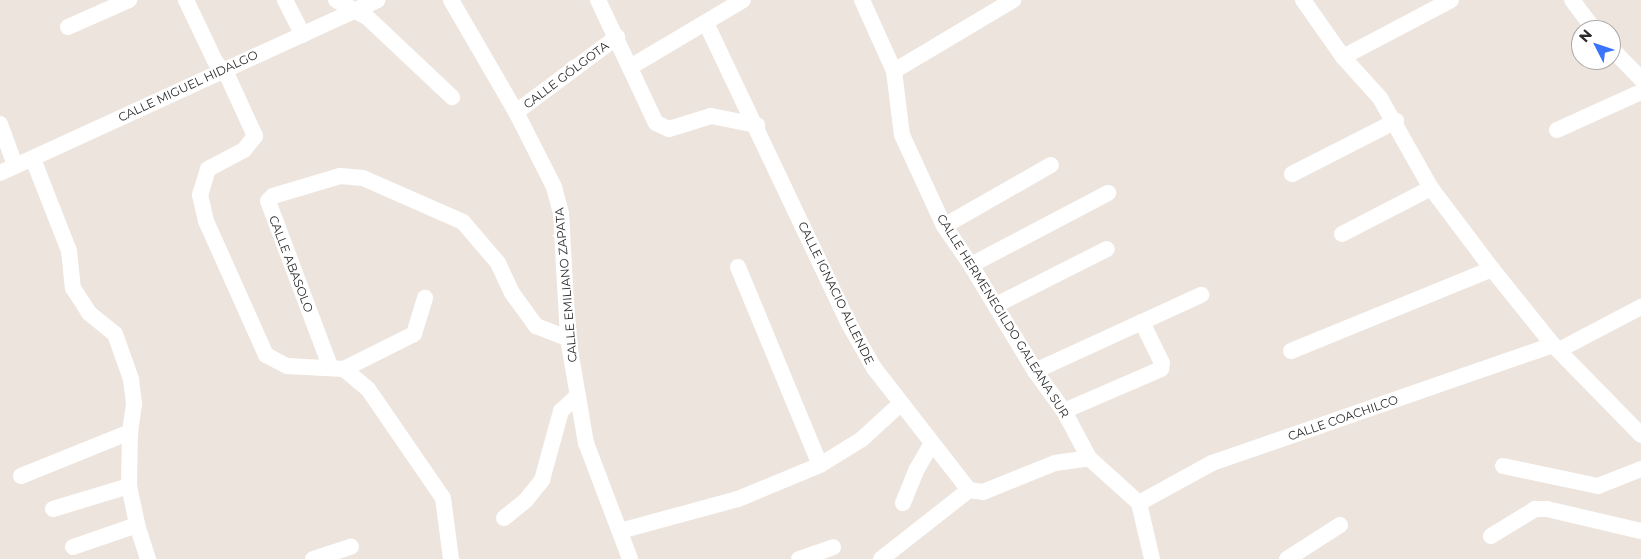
<!DOCTYPE html>
<meta charset="utf-8">
<style>
body{margin:0}
#map{position:relative;width:1641px;height:559px;overflow:hidden;background:#ede4dd;font-family:Montserrat,sans-serif}
div>[style]{position:absolute}
.minor>*{height:16px;margin:-8px;padding:0 8px;transform-origin:8px;border-radius:8px;background:#fff}
span{translate:-50% -50%;white-space:nowrap;text-align:center;line-height:1.15;-webkit-text-stroke:4.5px #fff;paint-order:stroke}
.street-label{font-size:12px;color:#2b2b2b}
.north{position:absolute;left:1571px;top:20px;width:50px;height:50px;box-sizing:border-box;background:#fff;border:1px solid #aaa;border-radius:50%;rotate:311deg;font-size:14px;font-weight:700;line-height:20px;text-align:center;color:#2b2b2b}
.north::after{content:'';display:block;margin:auto;width:18px;height:22px;background:#3a73fc;clip-path:polygon(50% 0,100% 100%,50% 72%,0 100%)}
</style>
<div id="map">
<div class="minor">
<i style="left:186px;top:0;width:68px;rotate:64.6deg"></i>
<i style="left:215px;top:61px;width:21px;rotate:51deg"></i>
<i style="left:228px;top:77px;width:65px;rotate:65.4deg"></i>
<i style="left:255px;top:136px;width:18px;rotate:128deg"></i>
<i style="left:244px;top:150px;width:41px;rotate:152.2deg"></i>
<i style="left:208px;top:169px;width:27px;rotate:107deg"></i>
<i style="left:200px;top:195px;width:27px;rotate:77deg"></i>
<i style="left:206px;top:221px;width:147px;rotate:65.9deg"></i>
<i style="left:266px;top:355px;width:24px;rotate:28deg"></i>
<i style="left:287px;top:366px;width:57px;rotate:3deg"></i>
<i style="left:344px;top:369px;width:31px;rotate:40deg"></i>
<i style="left:368px;top:389px;width:132px;rotate:55.5deg"></i>
<i style="left:443px;top:498px;width:62px;rotate:82.5deg"></i>
<i style="left:285px;top:0;width:39px;rotate:63deg"></i>
<i style="left:336px;top:0;width:35px;rotate:29deg"></i>
<i style="left:367px;top:17px;width:117px;rotate:43.3deg"></i>
<i style="left:451px;top:0;width:129px;rotate:59.9deg"></i>
<i style="left:516px;top:112px;width:84px;rotate:63.1deg"></i>
<i style="left:554px;top:187px;width:27px;rotate:75deg"></i>
<i style="left:561px;top:213px;width:125px;rotate:86.8deg"></i>
<i style="left:568px;top:338px;width:107px;rotate:80.3deg"></i>
<i style="left:586px;top:443px;width:124px;rotate:69.2deg"></i>
<i style="left:598px;top:0;width:136px;rotate:64.8deg"></i>
<i style="left:656px;top:123px;width:14px;rotate:25deg"></i>
<i style="left:669px;top:129px;width:44px;rotate:-17.2deg"></i>
<i style="left:711px;top:116px;width:47px;rotate:11.1deg"></i>
<i style="left:862px;top:0;width:78px;rotate:65.7deg"></i>
<i style="left:894px;top:71px;width:64px;rotate:82.9deg"></i>
<i style="left:902px;top:135px;width:100px;rotate:65.2deg"></i>
<i style="left:944px;top:226px;width:47px;rotate:55.3deg"></i>
<i style="left:971px;top:265px;width:124px;rotate:58.9deg"></i>
<i style="left:1035px;top:371px;width:49px;rotate:54.1deg"></i>
<i style="left:1064px;top:411px;width:53px;rotate:62deg"></i>
<i style="left:1089px;top:458px;width:67px;rotate:42deg"></i>
<i style="left:1139px;top:503px;width:57px;rotate:76.9deg"></i>
<i style="left:1303px;top:0;width:70px;rotate:54.9deg"></i>
<i style="left:1343px;top:57px;width:55px;rotate:47.9deg"></i>
<i style="left:1380px;top:98px;width:103px;rotate:60.5deg"></i>
<i style="left:1431px;top:188px;width:101px;rotate:53deg"></i>
<i style="left:1492px;top:269px;width:97px;rotate:51.2deg"></i>
<i style="left:1553px;top:345px;width:126px;rotate:45.6deg"></i>
<i style="left:1572px;top:0;width:38px;rotate:53deg"></i>
<i style="left:706px;top:23px;width:333px;rotate:64.6deg"></i>
<i style="left:849px;top:324px;width:51px;rotate:60.4deg"></i>
<i style="left:874px;top:368px;width:155px;rotate:52.1deg"></i>
<i style="left:969px;top:490px;width:14px;rotate:8deg"></i>
<i style="left:983px;top:492px;width:78px;rotate:-21.9deg"></i>
<i style="left:1055px;top:463px;width:34px;rotate:-8deg"></i>
<i style="left:68px;top:27px;width:67px;rotate:-23.9deg"></i>
<i style="left:1611px;top:48px;width:43px;rotate:45.9deg"></i>
<i style="left:1343px;top:57px;width:122px;rotate:-27.8deg"></i>
<i style="left:632px;top:66px;width:129px;rotate:-30.7deg"></i>
<i style="left:894px;top:71px;width:139px;rotate:-30.8deg"></i>
<i style="left:516px;top:112px;width:126px;rotate:-36.6deg"></i>
<i style="left:0;top:124px;width:44px;rotate:69.9deg"></i>
<i style="left:1557px;top:130px;width:92px;rotate:-24.3deg"></i>
<i style="left:33px;top:159px;width:99px;rotate:68.6deg"></i>
<i style="left:69px;top:251px;width:37px;rotate:84deg"></i>
<i style="left:73px;top:288px;width:30px;rotate:57deg"></i>
<i style="left:89px;top:313px;width:33px;rotate:39deg"></i>
<i style="left:115px;top:334px;width:48px;rotate:70.4deg"></i>
<i style="left:131px;top:379px;width:25px;rotate:83deg"></i>
<i style="left:134px;top:404px;width:28px;rotate:98deg"></i>
<i style="left:130px;top:432px;width:54px;rotate:91.1deg"></i>
<i style="left:129px;top:486px;width:40px;rotate:78deg"></i>
<i style="left:137px;top:525px;width:36px;rotate:72deg"></i>
<i style="left:0;top:173px;width:415px;rotate:-24.6deg"></i>
<i style="left:1292px;top:174px;width:117px;rotate:-27deg"></i>
<i style="left:944px;top:226px;width:123px;rotate:-29.7deg"></i>
<i style="left:1342px;top:234px;width:100px;rotate:-27.3deg"></i>
<i style="left:971px;top:265px;width:155px;rotate:-27.7deg"></i>
<i style="left:738px;top:267px;width:214px;rotate:67.5deg"></i>
<i style="left:996px;top:305px;width:124px;rotate:-26.8deg"></i>
<i style="left:1559px;top:350px;width:93px;rotate:-27.7deg"></i>
<i style="left:1291px;top:351px;width:217px;rotate:-22.2deg"></i>
<i style="left:330px;top:366px;width:176px;rotate:-110.6deg"></i>
<i style="left:268px;top:201px;width:7px;rotate:-45deg"></i>
<i style="left:273px;top:196px;width:70px;rotate:-16.6deg"></i>
<i style="left:340px;top:176px;width:23px;rotate:5deg"></i>
<i style="left:363px;top:178px;width:109px;rotate:23.7deg"></i>
<i style="left:463px;top:222px;width:54px;rotate:49.5deg"></i>
<i style="left:498px;top:263px;width:33px;rotate:65deg"></i>
<i style="left:512px;top:293px;width:41px;rotate:54deg"></i>
<i style="left:536px;top:326px;width:34px;rotate:21deg"></i>
<i style="left:344px;top:369px;width:78px;rotate:-26.6deg"></i>
<i style="left:414px;top:334px;width:38px;rotate:-73deg"></i>
<i style="left:1035px;top:371px;width:183px;rotate:-24.6deg"></i>
<i style="left:1064px;top:411px;width:106px;rotate:-23.4deg"></i>
<i style="left:1161px;top:369px;width:6px;rotate:-81deg"></i>
<i style="left:1162px;top:363px;width:46px;rotate:-116deg"></i>
<i style="left:1503px;top:466px;width:97px;rotate:11.9deg"></i>
<i style="left:1598px;top:486px;width:46px;rotate:-21.6deg"></i>
<i style="left:21px;top:476px;width:118px;rotate:-22deg"></i>
<i style="left:903px;top:503px;width:37px;rotate:-68deg"></i>
<i style="left:917px;top:469px;width:28px;rotate:-60deg"></i>
<i style="left:1139px;top:503px;width:83px;rotate:-28.7deg"></i>
<i style="left:1212px;top:463px;width:361px;rotate:-19.1deg"></i>
<i style="left:53px;top:509px;width:79px;rotate:-16.8deg"></i>
<i style="left:504px;top:518px;width:28px;rotate:-39deg"></i>
<i style="left:526px;top:500px;width:26px;rotate:-51deg"></i>
<i style="left:542px;top:480px;width:72px;rotate:-74.6deg"></i>
<i style="left:561px;top:411px;width:23px;rotate:-43deg"></i>
<i style="left:620px;top:531px;width:122px;rotate:-15.2deg"></i>
<i style="left:738px;top:499px;width:89px;rotate:-22.5deg"></i>
<i style="left:820px;top:465px;width:49px;rotate:-31.8deg"></i>
<i style="left:862px;top:439px;width:52px;rotate:-42.6deg"></i>
<i style="left:1491px;top:536px;width:52px;rotate:-31.5deg"></i>
<i style="left:1535px;top:509px;width:12px"></i>
<i style="left:1547px;top:509px;width:97px;rotate:13.2deg"></i>
<i style="left:73px;top:547px;width:68px;rotate:-19deg"></i>
<i style="left:313px;top:559px;width:40px;rotate:-18deg"></i>
<i style="left:799px;top:559px;width:36px;rotate:-19deg"></i>
<i style="left:881px;top:559px;width:112px;rotate:-38.1deg"></i>
<i style="left:1287px;top:559px;width:63px;rotate:-32.7deg"></i>
</div>
<div class="street-label">
<span style="left:566px;top:75px;rotate:-37deg">CALLE GÓLGOTA</span>
<span style="left:188px;top:86px;rotate:-25deg">CALLE MIGUEL HIDALGO</span>
<span style="left:291px;top:264px;rotate:69deg">CALLE ABASOLO</span>
<span style="left:566px;top:285px;rotate:-95deg">CALLE EMILIANO ZAPATA</span>
<span style="left:836px;top:293px;rotate:64deg">CALLE IGNACIO ALLENDE</span>
<span style="left:1003px;top:316px;rotate:58deg">CALLE HERMENEGILDO GALEANA SUR</span>
<span style="left:1343px;top:418px;rotate:-19deg">CALLE COACHILCO</span>
</div>
<div class="north">N</div>
</div>
